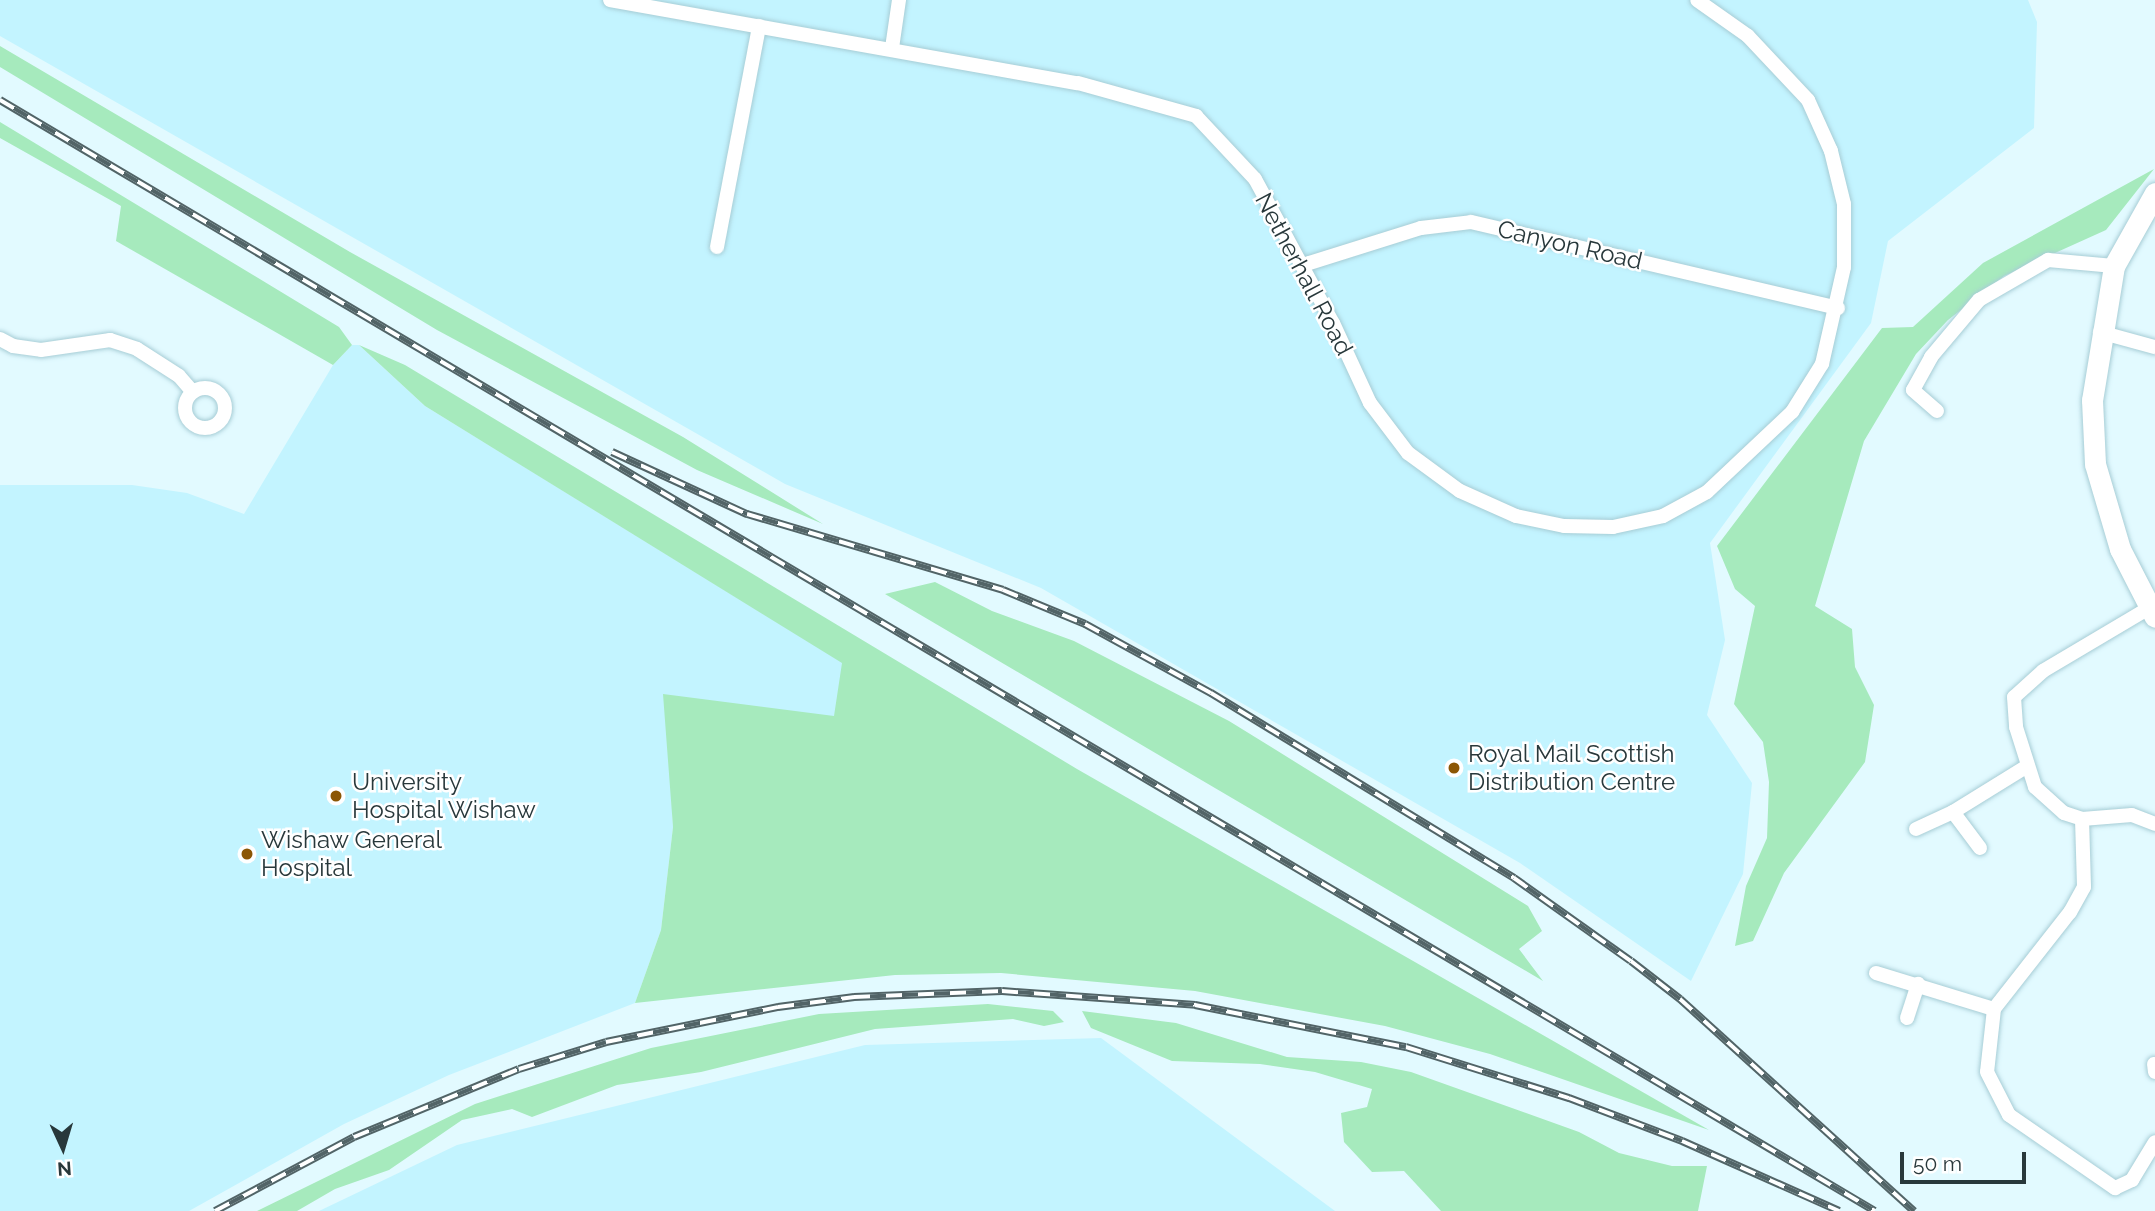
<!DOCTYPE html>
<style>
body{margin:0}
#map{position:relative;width:2155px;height:1211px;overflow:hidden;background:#e2faff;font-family:Raleway,sans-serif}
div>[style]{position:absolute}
.built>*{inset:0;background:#c3f4ff}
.green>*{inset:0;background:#a6eabd}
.roads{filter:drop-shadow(0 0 2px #a7cdd6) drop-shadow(0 0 2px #a7cdd6)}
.street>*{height:14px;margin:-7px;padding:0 7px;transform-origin:7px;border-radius:7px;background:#fff}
.street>.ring{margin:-7px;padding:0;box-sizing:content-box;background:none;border:14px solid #fff;border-radius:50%}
.secondary>*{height:21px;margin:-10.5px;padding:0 10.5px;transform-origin:10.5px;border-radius:10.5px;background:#fff}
.rail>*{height:8px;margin-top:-4px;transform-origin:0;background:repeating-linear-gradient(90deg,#fff 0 16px,#526467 0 32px);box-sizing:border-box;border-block:2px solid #526467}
.dots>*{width:19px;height:19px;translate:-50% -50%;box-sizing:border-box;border:4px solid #fff;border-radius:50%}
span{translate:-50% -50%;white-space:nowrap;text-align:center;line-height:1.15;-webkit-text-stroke:5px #fff;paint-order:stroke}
.street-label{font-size:24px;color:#28383b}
.poi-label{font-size:24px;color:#28383b}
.left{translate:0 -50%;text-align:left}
.north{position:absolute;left:28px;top:1113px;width:70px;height:70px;-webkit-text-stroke:5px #fff;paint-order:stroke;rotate:176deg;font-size:19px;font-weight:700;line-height:28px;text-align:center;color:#28383b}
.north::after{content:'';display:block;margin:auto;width:24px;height:32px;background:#28383b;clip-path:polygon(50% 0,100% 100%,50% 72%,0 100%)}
.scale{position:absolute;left:1900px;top:1152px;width:126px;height:32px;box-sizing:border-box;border:4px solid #28383b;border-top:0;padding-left:9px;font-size:21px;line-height:24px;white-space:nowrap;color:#28383b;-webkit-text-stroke:5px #fff;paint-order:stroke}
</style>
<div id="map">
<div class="built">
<i style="clip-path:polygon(0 0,2028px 0,2037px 22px,2034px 128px,1888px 241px,1871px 323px,1710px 543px,1725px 640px,1707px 715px,1752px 783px,1743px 874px,1691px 981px,1520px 863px,1041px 588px,785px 484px,0 36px)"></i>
<i style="clip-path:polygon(352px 345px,359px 345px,425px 406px,843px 663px,835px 716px,670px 764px,673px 827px,661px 930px,635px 1003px,449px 1075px,344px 1124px,189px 1211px,0 1211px,0 485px,132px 485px,187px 493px,244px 514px,333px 365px)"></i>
<i style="clip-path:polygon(1101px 1038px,1335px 1211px,319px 1211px,457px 1145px,865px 1045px)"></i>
</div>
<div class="green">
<i style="clip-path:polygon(0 46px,350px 252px,683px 437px,823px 524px,697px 470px,437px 330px,0 67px)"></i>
<i style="clip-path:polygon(0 122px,339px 327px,352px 345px,333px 365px,116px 241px,121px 206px,0 138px)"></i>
<i style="clip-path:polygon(2154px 169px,2106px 230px,2004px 276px,1948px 320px,1916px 354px,1864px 441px,1815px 606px,1852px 629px,1855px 667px,1874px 705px,1865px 762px,1784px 873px,1753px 941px,1735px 946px,1746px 886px,1767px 838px,1769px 782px,1763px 742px,1734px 704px,1755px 606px,1735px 589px,1717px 546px,1882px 328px,1913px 327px,1983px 263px)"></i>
<i style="clip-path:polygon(359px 345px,405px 365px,1077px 769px,1709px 1130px,1490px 1054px,1385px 1026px,1195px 991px,1001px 973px,895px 975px,635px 1003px,661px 930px,673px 827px,663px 694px,834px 716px,842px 663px,425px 406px)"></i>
<i style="clip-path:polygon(935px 582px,992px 611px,1074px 641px,1229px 721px,1528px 906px,1542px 931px,1519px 949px,1543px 981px,885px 594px)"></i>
<i style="clip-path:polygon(988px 1004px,1053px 1011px,1064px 1022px,1044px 1026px,1013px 1019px,875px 1029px,701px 1072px,617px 1085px,532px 1117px,512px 1109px,462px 1120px,389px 1170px,335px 1189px,297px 1211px,257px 1211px,475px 1104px,651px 1048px,819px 1014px)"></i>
<i style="clip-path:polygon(1082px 1011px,1176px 1023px,1287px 1057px,1361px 1062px,1411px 1072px,1579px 1132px,1619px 1153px,1672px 1166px,1707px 1166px,1698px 1211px,1441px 1211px,1404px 1171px,1372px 1172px,1344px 1142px,1341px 1113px,1367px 1107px,1372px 1089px,1315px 1072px,1260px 1064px,1172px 1061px,1091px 1028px)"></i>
</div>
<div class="roads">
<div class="street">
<i style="left:610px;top:0;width:475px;rotate:10.1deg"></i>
<i style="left:1078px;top:83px;width:123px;rotate:15.6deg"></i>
<i style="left:1196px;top:116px;width:86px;rotate:46.9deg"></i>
<i style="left:1255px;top:179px;width:164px;rotate:61.6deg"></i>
<i style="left:1333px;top:323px;width:88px;rotate:65.2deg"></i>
<i style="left:1370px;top:403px;width:63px;rotate:52.8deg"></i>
<i style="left:1408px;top:453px;width:64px;rotate:36.2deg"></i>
<i style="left:1460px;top:491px;width:61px;rotate:24.1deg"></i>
<i style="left:1516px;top:516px;width:49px;rotate:11.8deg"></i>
<i style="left:1564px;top:526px;width:49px;rotate:1.2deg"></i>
<i style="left:1613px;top:527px;width:51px;rotate:-12.4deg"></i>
<i style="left:1663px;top:516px;width:50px;rotate:-28.6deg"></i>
<i style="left:1707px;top:492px;width:117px;rotate:-43.3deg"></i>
<i style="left:1792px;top:412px;width:57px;rotate:-58deg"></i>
<i style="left:1822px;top:364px;width:99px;rotate:-77.2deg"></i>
<i style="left:1844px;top:267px;width:63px;rotate:-90deg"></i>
<i style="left:1844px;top:204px;width:55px;rotate:-103.8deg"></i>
<i style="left:1831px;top:151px;width:56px;rotate:-114.3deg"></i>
<i style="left:1808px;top:100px;width:88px;rotate:-133.2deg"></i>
<i style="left:1748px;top:36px;width:62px;rotate:-144.8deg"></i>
<i style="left:892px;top:48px;width:49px;rotate:-81.7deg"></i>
<i style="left:717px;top:247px;width:225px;rotate:-79.2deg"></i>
<i style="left:1303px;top:265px;width:124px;rotate:-17.4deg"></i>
<i style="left:1421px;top:228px;width:50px;rotate:-6.8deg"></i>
<i style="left:1471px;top:222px;width:377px;rotate:13.2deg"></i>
<i style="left:2100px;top:332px;width:57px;rotate:15.3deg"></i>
<i style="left:0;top:339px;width:15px;rotate:28deg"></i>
<i style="left:13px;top:346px;width:28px;rotate:8deg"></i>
<i style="left:41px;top:350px;width:70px;rotate:-8.2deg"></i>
<i style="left:110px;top:340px;width:28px;rotate:18deg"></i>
<i style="left:137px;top:349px;width:50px;rotate:32.7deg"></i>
<i style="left:179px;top:376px;width:21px;rotate:49deg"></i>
<i class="ring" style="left:185px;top:388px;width:26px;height:26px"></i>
<i style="left:1937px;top:411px;width:32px;rotate:-139deg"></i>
<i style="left:1913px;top:390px;width:38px;rotate:-61deg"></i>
<i style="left:1931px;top:357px;width:75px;rotate:-49.9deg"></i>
<i style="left:1979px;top:300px;width:80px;rotate:-30.1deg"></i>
<i style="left:2048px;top:260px;width:66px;rotate:5.2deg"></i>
<i style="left:2149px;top:608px;width:123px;rotate:149.3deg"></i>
<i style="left:2043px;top:671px;width:39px;rotate:138deg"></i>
<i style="left:2014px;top:697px;width:30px;rotate:86deg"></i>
<i style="left:2016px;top:727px;width:63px;rotate:72.4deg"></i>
<i style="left:2035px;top:787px;width:39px;rotate:42deg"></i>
<i style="left:2064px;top:813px;width:19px;rotate:18deg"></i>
<i style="left:2082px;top:819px;width:50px;rotate:-4.6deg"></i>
<i style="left:2132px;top:815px;width:25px;rotate:21deg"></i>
<i style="left:1953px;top:812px;width:45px;rotate:53.1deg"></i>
<i style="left:2082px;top:819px;width:68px;rotate:88.3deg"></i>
<i style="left:2084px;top:887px;width:29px;rotate:119deg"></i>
<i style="left:2070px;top:912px;width:123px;rotate:128.1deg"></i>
<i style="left:1994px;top:1009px;width:63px;rotate:96.3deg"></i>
<i style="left:1987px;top:1072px;width:48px;rotate:62.9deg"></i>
<i style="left:2009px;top:1115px;width:129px;rotate:34.6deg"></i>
<i style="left:2115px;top:1188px;width:19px;rotate:-25deg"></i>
<i style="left:2132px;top:1180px;width:44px;rotate:-58.8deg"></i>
<i style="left:1916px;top:829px;width:41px;rotate:-24.7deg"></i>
<i style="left:1953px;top:812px;width:86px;rotate:-31.7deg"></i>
<i style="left:1876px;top:973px;width:123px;rotate:17deg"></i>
<i style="left:1907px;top:1018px;width:36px;rotate:-72deg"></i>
<i style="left:2154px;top:1064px;width:8px;rotate:83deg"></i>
</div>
<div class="secondary">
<i style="left:2155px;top:193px;width:84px;rotate:119.3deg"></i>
<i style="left:2114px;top:266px;width:136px;rotate:99.3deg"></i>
<i style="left:2092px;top:400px;width:64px;rotate:87.3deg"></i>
<i style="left:2095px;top:464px;width:89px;rotate:73.6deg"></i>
<i style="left:2120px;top:549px;width:76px;rotate:62.8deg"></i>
</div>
</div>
<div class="rail">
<i style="left:0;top:100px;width:2179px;rotate:30.65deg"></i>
<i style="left:612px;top:452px;width:149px;rotate:24.7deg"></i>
<i style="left:747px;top:514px;width:267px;rotate:16.5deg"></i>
<i style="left:1003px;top:590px;width:89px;rotate:22.5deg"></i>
<i style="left:1085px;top:624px;width:144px;rotate:28.7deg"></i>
<i style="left:1211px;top:693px;width:355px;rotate:31.4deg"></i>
<i style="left:1514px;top:878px;width:143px;rotate:35.4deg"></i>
<i style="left:1631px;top:961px;width:62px;rotate:37.8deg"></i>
<i style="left:1680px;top:999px;width:316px;rotate:42.2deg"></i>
<i style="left:215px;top:1211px;width:157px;rotate:-28deg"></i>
<i style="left:354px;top:1137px;width:178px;rotate:-22.4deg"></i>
<i style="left:519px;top:1069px;width:91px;rotate:-17.2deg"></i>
<i style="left:606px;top:1042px;width:176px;rotate:-11.5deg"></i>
<i style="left:778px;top:1007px;width:77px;rotate:-7.5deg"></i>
<i style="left:854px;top:997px;width:148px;rotate:-2.3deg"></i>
<i style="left:1002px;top:991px;width:194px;rotate:4.1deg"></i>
<i style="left:1195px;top:1005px;width:215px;rotate:11.3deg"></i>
<i style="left:1406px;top:1047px;width:171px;rotate:17.4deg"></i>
<i style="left:1569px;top:1098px;width:121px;rotate:20.8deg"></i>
<i style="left:1682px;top:1141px;width:172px;rotate:24deg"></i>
</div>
<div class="dots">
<i style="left:1454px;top:768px;background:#8b5604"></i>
<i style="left:336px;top:796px;background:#8b5604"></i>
<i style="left:247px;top:854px;background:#8b5604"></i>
</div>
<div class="street-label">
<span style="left:1570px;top:245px;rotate:13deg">Canyon Road</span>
<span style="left:1304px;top:274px;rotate:62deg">Netherhall Road</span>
</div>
<div class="poi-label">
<span class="left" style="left:1468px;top:768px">Royal Mail Scottish<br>Distribution Centre</span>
<span class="left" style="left:352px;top:796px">University<br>Hospital Wishaw</span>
<span class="left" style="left:261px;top:854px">Wishaw General<br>Hospital</span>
</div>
<div class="north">N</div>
<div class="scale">50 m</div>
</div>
